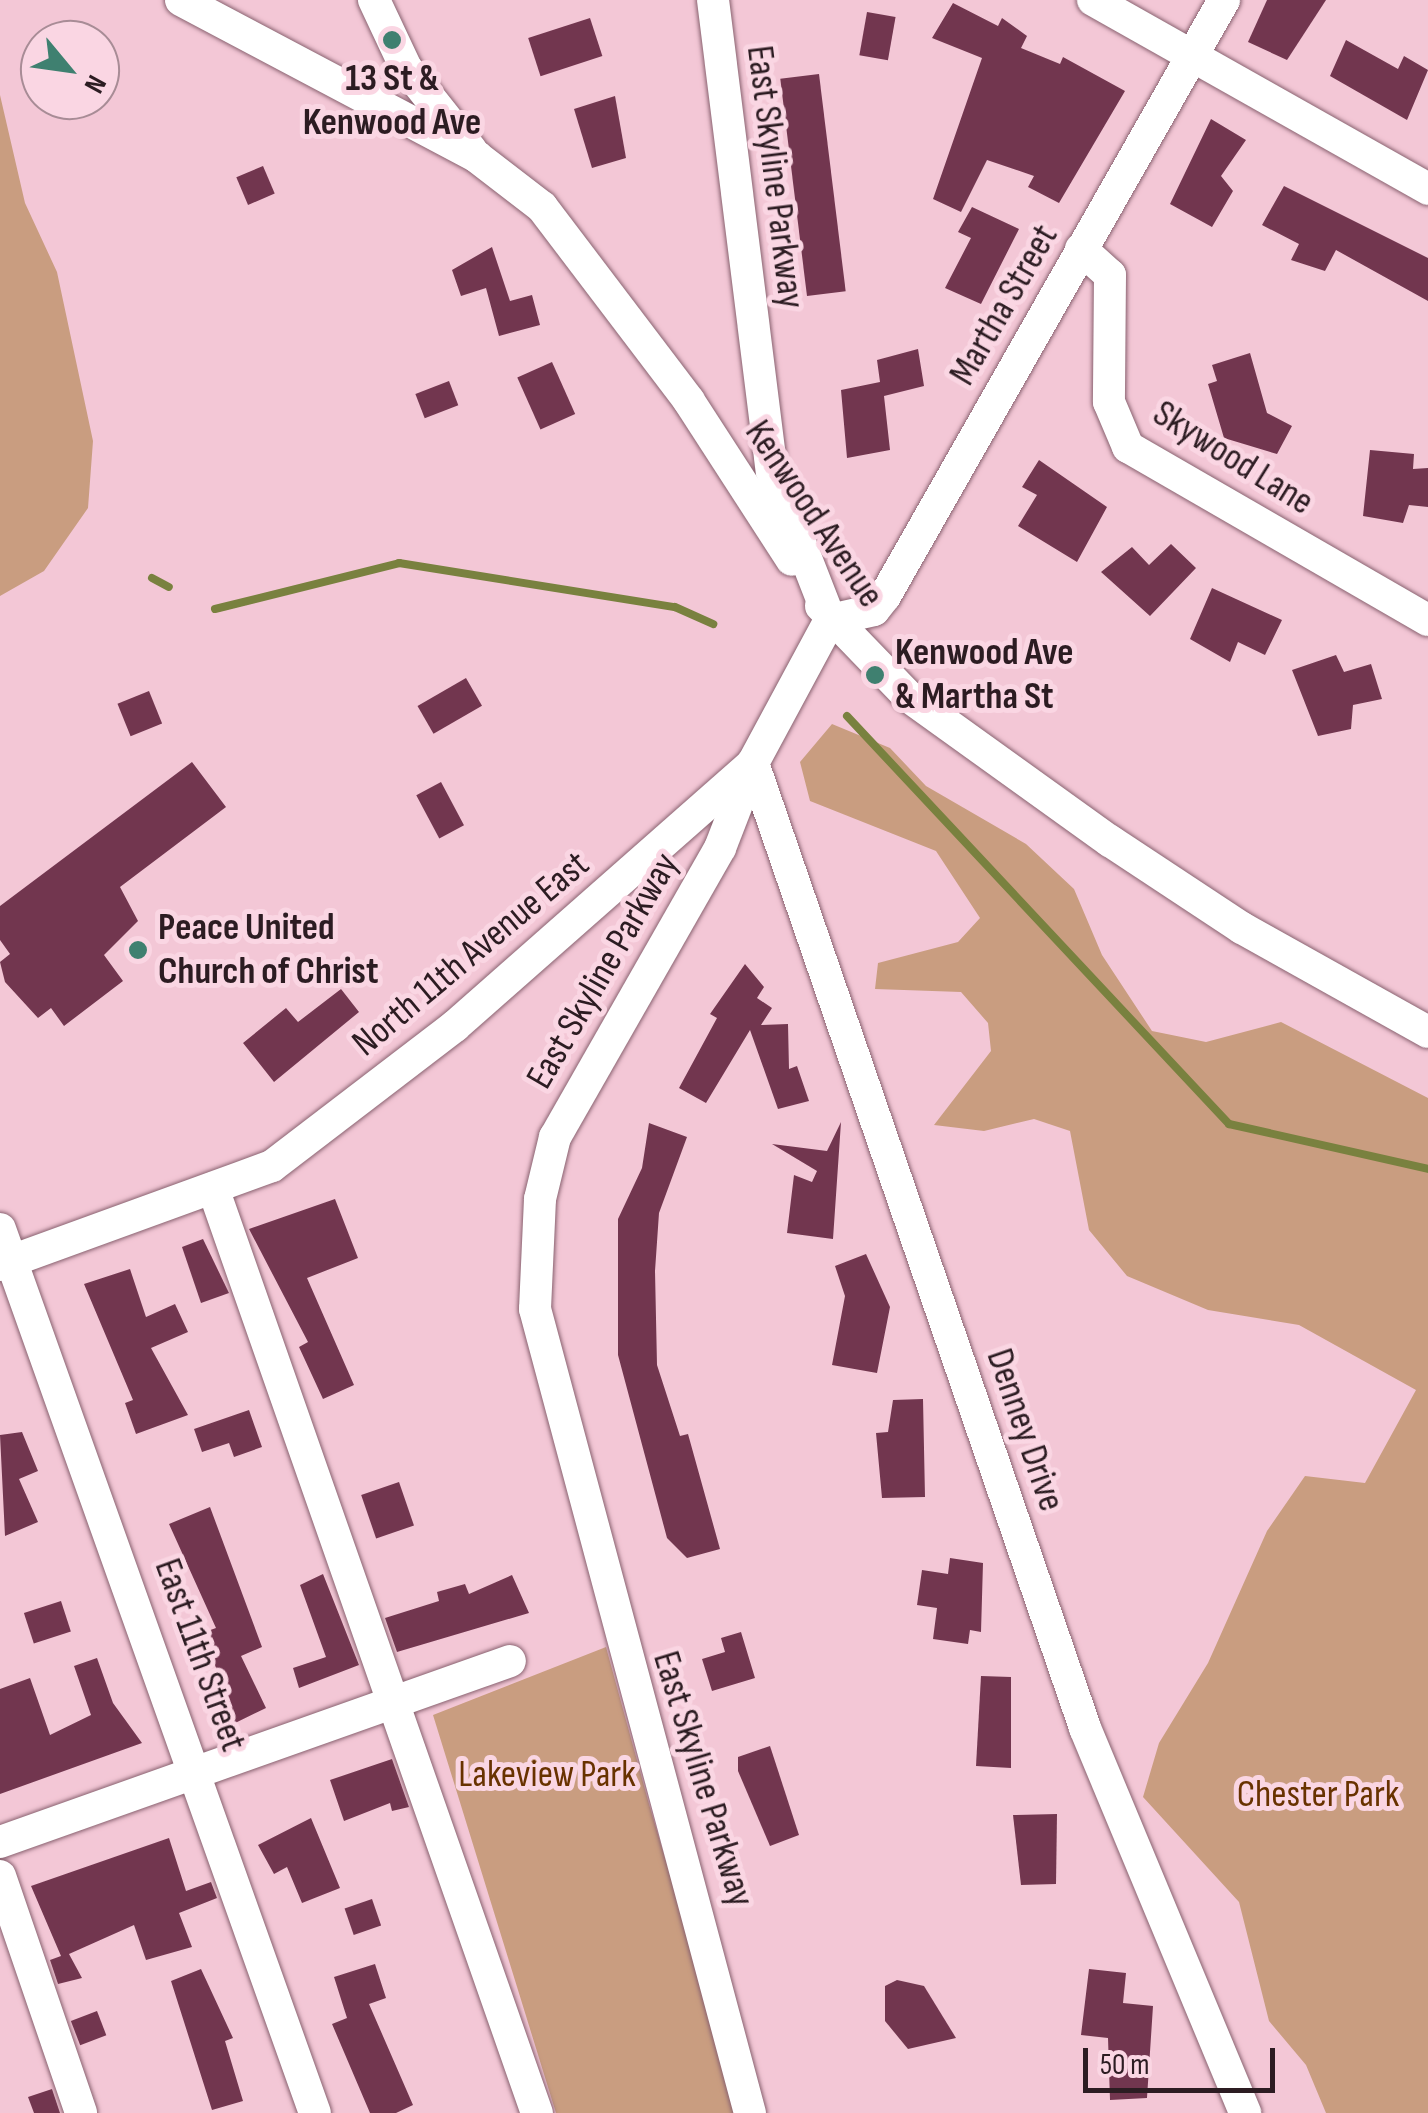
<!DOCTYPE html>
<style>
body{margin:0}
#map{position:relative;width:1428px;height:2113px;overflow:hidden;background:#f3c7d6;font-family:"Sofia Sans Condensed",sans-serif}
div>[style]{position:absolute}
.green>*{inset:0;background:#c99d80}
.stream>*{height:8px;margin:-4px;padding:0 4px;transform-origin:4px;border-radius:4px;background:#79813f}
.building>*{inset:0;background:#72364f;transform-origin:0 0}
.roads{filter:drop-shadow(0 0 2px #896270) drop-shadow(0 0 2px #896270)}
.minor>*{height:32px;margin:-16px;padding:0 16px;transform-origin:16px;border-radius:16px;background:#fff}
.dots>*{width:28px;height:28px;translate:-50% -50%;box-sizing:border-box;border:5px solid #fad6e3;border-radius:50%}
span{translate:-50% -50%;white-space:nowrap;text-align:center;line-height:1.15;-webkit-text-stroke:10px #fad6e3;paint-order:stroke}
.poi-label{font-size:38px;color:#2c1c22;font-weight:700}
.left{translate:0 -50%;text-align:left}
.street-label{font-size:38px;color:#2c1c22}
.park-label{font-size:38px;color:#683200}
.north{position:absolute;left:20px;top:20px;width:100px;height:100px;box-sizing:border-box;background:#fad6e3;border:2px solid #a88c96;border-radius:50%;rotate:119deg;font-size:28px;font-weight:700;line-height:40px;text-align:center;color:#2c1c22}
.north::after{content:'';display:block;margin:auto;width:35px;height:45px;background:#3f8070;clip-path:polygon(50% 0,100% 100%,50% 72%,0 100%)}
.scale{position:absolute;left:1083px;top:2048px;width:192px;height:45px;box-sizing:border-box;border:5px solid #2c1c22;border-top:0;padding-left:12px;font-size:30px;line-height:35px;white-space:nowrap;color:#2c1c22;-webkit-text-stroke:8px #fad6e3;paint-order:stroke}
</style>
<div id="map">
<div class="green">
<i style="clip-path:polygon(0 95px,25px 203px,57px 272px,93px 441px,88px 508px,44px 571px,0 596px)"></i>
<i style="clip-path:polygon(832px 724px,890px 748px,926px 786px,1026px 844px,1074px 889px,1102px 955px,1152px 1031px,1206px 1042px,1281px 1022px,1428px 1098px,1428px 2113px,1326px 2113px,1306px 2065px,1269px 2021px,1239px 1902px,1143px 1797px,1159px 1743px,1208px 1663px,1267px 1531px,1305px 1476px,1365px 1483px,1416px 1390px,1299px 1325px,1208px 1310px,1127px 1276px,1089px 1230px,1070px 1131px,1034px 1119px,984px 1131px,934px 1125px,991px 1051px,988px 1023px,961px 992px,875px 989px,878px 963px,958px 942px,980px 918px,936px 851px,810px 801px,800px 762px)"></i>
<i style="clip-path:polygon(606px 1647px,649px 1804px,740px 2113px,556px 2113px,433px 1715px)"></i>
</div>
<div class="stream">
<i style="left:152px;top:578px;width:19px;rotate:28deg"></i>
<i style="left:215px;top:609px;width:190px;rotate:-14deg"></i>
<i style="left:399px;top:563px;width:279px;rotate:9.1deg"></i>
<i style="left:675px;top:607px;width:42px;rotate:24.1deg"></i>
<i style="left:847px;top:716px;width:559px;rotate:46.89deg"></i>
<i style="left:1229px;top:1124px;width:204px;rotate:12.7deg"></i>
</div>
<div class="building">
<i style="clip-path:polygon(1267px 0,1326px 0,1287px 60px,1248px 42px)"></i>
<i style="clip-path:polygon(953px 3px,998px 26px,1002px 18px,1027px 36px,1021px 48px,1060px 64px,1063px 57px,1125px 91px,1059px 203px,1028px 187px,1034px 176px,987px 160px,961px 212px,933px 199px,982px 58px,932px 38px)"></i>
<i style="left:867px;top:12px;width:29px;height:44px;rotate:10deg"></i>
<i style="left:590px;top:18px;width:40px;height:65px;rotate:72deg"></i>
<i style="clip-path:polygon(1346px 40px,1398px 69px,1404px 56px,1428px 70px,1407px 120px,1330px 76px)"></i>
<i style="left:819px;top:74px;width:219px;height:39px;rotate:83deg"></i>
<i style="clip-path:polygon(615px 96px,626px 158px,592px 168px,574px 109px)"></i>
<i style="clip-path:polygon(1211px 119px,1246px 140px,1221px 176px,1233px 191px,1212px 227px,1170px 204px)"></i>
<i style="left:263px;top:166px;width:30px;height:29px;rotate:67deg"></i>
<i style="clip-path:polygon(1284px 186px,1428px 258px,1428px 301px,1336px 250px,1325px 271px,1291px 260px,1299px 244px,1262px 225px)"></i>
<i style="clip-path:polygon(972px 207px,1019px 229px,981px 304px,945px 288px,971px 238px,958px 232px)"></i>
<i style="clip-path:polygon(492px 247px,510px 301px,532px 295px,540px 325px,499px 336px,486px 288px,461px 296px,452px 270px)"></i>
<i style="clip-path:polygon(918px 349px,924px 386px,884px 396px,890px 450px,847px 458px,841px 390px,880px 382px,877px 360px)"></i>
<i style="clip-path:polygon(1250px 353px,1267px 413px,1292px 426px,1277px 454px,1224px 438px,1208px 384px,1217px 381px,1212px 365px)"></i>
<i style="left:552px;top:362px;width:57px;height:38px;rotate:66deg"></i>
<i style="left:449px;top:381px;width:26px;height:36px;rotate:69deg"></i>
<i style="clip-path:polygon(1370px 450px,1414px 454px,1413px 469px,1428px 468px,1428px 507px,1409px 505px,1403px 523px,1363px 516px)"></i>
<i style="clip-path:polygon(1039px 460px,1107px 507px,1077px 562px,1018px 526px,1037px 495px,1022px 487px)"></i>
<i style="clip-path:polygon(1171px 544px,1196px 568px,1150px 616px,1101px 572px,1132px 547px,1149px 565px)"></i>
<i style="clip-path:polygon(1212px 588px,1282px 620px,1265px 655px,1238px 642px,1230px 662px,1190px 639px)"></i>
<i style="clip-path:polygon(1336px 655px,1344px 672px,1371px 664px,1382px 699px,1353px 705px,1351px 729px,1318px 736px,1292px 670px)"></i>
<i style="left:466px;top:678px;width:32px;height:56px;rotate:60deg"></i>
<i style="left:149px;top:691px;width:35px;height:34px;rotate:68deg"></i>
<i style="clip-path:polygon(192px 762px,226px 807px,120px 887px,138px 921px,104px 955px,123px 981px,64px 1026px,51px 1008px,38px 1018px,5px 982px,0 962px,10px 954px,0 940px,0 906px)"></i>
<i style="left:441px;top:782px;width:49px;height:28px;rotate:62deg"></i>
<i style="clip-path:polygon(745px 964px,764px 987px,757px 998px,772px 1008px,761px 1025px,788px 1024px,789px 1069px,797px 1066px,809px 1101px,778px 1109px,750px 1030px,706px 1103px,679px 1088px,717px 1018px,710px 1014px)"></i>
<i style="clip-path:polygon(341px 989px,359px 1012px,274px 1082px,243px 1043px,286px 1008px,298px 1022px)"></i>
<i style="clip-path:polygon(841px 1122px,833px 1239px,787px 1233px,794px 1175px,812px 1182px,817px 1171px,772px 1144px,827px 1151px)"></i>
<i style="clip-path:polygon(649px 1123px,687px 1137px,659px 1213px,655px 1271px,657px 1365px,680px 1436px,688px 1434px,720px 1549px,687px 1558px,667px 1538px,618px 1355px,618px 1219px,642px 1168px)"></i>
<i style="clip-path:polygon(335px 1199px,358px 1258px,307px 1278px,354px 1385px,323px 1399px,299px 1347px,308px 1342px,249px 1229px)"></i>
<i style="clip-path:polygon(203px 1239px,229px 1293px,201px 1303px,182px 1247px)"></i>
<i style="clip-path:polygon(866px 1254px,890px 1307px,877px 1373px,832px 1365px,845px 1296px,835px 1266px)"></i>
<i style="clip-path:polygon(130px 1269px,146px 1317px,175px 1304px,188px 1332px,151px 1348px,188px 1415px,136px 1434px,125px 1403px,133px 1400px,84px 1284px)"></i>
<i style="clip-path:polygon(923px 1399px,925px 1497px,882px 1498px,876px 1433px,888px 1432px,893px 1400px)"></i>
<i style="clip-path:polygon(249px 1410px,262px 1447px,234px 1457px,229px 1443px,202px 1452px,194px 1429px)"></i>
<i style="clip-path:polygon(22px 1432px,38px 1471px,19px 1479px,38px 1522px,5px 1536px,0 1435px)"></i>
<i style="left:399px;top:1482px;width:46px;height:40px;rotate:71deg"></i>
<i style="clip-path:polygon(210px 1507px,262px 1647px,241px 1656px,266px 1708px,227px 1727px,212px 1696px,225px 1690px,202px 1633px,216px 1628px,169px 1524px)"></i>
<i style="clip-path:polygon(950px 1558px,983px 1563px,981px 1632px,970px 1630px,968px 1644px,933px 1639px,937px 1608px,917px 1605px,922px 1570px,948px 1574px)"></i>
<i style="clip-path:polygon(323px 1574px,359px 1665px,299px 1688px,293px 1668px,326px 1657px,300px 1585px)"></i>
<i style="clip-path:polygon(512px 1575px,529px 1613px,397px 1652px,385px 1618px,439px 1601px,437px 1592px,465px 1584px,469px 1594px)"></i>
<i style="left:61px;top:1601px;width:32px;height:39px;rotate:72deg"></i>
<i style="clip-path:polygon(741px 1632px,755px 1678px,712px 1691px,702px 1659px,725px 1652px,721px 1638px)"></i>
<i style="clip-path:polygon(97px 1658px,113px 1703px,142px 1743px,0 1794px,0 1689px,30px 1678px,50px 1735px,91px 1715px,74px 1666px)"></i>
<i style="clip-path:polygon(981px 1676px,1011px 1677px,1011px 1768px,976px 1766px)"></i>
<i style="clip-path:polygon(770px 1746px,799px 1835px,770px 1846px,738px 1771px,738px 1757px)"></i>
<i style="clip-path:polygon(392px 1759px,409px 1807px,392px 1811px,390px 1803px,344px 1821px,330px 1780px)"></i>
<i style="clip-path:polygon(1057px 1814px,1056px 1884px,1021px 1885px,1013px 1815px)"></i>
<i style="clip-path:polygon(311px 1818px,340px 1888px,302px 1903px,287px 1867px,274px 1874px,258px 1845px)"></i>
<i style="clip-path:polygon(169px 1838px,186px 1891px,211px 1882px,217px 1898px,179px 1913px,192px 1947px,146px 1960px,134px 1925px,69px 1954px,82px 1978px,58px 1984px,50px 1960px,61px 1956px,31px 1886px)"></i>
<i style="left:372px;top:1899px;width:28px;height:29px;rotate:71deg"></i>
<i style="clip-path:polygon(375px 1964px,386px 1998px,369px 2004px,413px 2105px,396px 2113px,370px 2113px,332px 2024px,347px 2018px,334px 1977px)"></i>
<i style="clip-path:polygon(201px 1969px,233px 2038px,225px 2041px,243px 2101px,212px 2110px,171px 1981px)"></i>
<i style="clip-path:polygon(1089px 1969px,1126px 1973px,1123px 2003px,1153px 2006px,1147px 2098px,1110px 2100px,1108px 2038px,1081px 2035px)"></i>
<i style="clip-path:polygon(897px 1980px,924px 1986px,956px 2038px,908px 2049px,885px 2021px,885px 1986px)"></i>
<i style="left:97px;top:2011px;width:26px;height:28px;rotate:69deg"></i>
<i style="clip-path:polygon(52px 2089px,60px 2113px,34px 2113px,28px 2097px)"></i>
</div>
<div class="roads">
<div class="minor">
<i style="left:181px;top:0;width:335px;rotate:27.9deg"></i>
<i style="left:477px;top:157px;width:82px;rotate:37.6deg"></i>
<i style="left:542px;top:207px;width:243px;rotate:52.8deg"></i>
<i style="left:689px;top:401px;width:189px;rotate:57.1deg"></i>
<i style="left:374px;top:0;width:75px;rotate:64.8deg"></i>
<i style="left:406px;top:68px;width:105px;rotate:51.6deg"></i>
<i style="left:713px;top:0;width:475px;rotate:82.9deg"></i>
<i style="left:772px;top:471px;width:160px;rotate:68.7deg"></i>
<i style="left:830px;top:620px;width:162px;rotate:118.3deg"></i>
<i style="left:753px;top:763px;width:91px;rotate:111.2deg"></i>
<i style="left:720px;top:848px;width:333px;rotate:119.7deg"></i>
<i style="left:555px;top:1137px;width:64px;rotate:103.6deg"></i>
<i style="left:540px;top:1199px;width:110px;rotate:92.6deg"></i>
<i style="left:535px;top:1309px;width:832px;rotate:75.03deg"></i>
<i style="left:1093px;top:0;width:385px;rotate:29.4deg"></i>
<i style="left:1081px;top:249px;width:39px;rotate:42deg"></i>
<i style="left:1110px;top:275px;width:127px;rotate:90.5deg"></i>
<i style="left:1109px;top:402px;width:49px;rotate:67.1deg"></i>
<i style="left:1128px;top:447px;width:346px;rotate:30deg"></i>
<i style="left:821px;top:606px;width:125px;rotate:46deg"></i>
<i style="left:908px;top:696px;width:249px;rotate:35.7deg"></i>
<i style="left:1110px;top:841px;width:158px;rotate:33.4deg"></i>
<i style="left:1242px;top:928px;width:213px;rotate:29.2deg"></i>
<i style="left:830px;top:620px;width:45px;rotate:-12.8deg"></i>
<i style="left:874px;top:610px;width:18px;rotate:-52deg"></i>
<i style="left:885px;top:596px;width:686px;rotate:-60.37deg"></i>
<i style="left:213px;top:1188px;width:980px;rotate:70.7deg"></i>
<i style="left:0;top:1229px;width:938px;rotate:70.39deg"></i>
<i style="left:0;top:1265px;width:289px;rotate:-20deg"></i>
<i style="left:272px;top:1166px;width:230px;rotate:-37.4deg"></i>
<i style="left:455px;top:1026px;width:397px;rotate:-41.4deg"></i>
<i style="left:753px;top:763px;width:1021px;rotate:71.01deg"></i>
<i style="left:1085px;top:1728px;width:417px;rotate:67.4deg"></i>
<i style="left:0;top:1842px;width:541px;rotate:-19.54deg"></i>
<i style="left:0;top:1876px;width:250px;rotate:71.1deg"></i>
</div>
</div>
<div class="dots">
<i style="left:392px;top:40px;background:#3f8070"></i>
<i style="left:875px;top:675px;background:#3f8070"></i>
<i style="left:138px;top:950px;background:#3f8070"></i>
</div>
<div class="poi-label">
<span style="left:392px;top:101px">13 St &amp;<br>Kenwood Ave</span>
<span class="left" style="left:895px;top:675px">Kenwood Ave<br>&amp; Martha St</span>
<span class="left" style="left:158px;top:950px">Peace United<br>Church of Christ</span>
</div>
<div class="street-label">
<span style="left:775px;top:177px;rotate:83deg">East Skyline Parkway</span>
<span style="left:1004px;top:305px;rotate:-60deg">Martha Street</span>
<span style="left:1233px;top:458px;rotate:32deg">Skywood Lane</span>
<span style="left:814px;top:514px;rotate:56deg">Kenwood Avenue</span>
<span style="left:471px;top:954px;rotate:-40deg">North 11th Avenue East</span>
<span style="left:603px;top:971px;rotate:-60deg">East Skyline Parkway</span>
<span style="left:1025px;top:1430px;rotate:71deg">Denney Drive</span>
<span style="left:200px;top:1655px;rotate:70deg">East 11th Street</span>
<span style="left:703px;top:1779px;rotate:73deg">East Skyline Parkway</span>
</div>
<div class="park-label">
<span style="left:547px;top:1775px">Lakeview Park</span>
<span style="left:1318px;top:1795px">Chester Park</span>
</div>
<div class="north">N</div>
<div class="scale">50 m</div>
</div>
